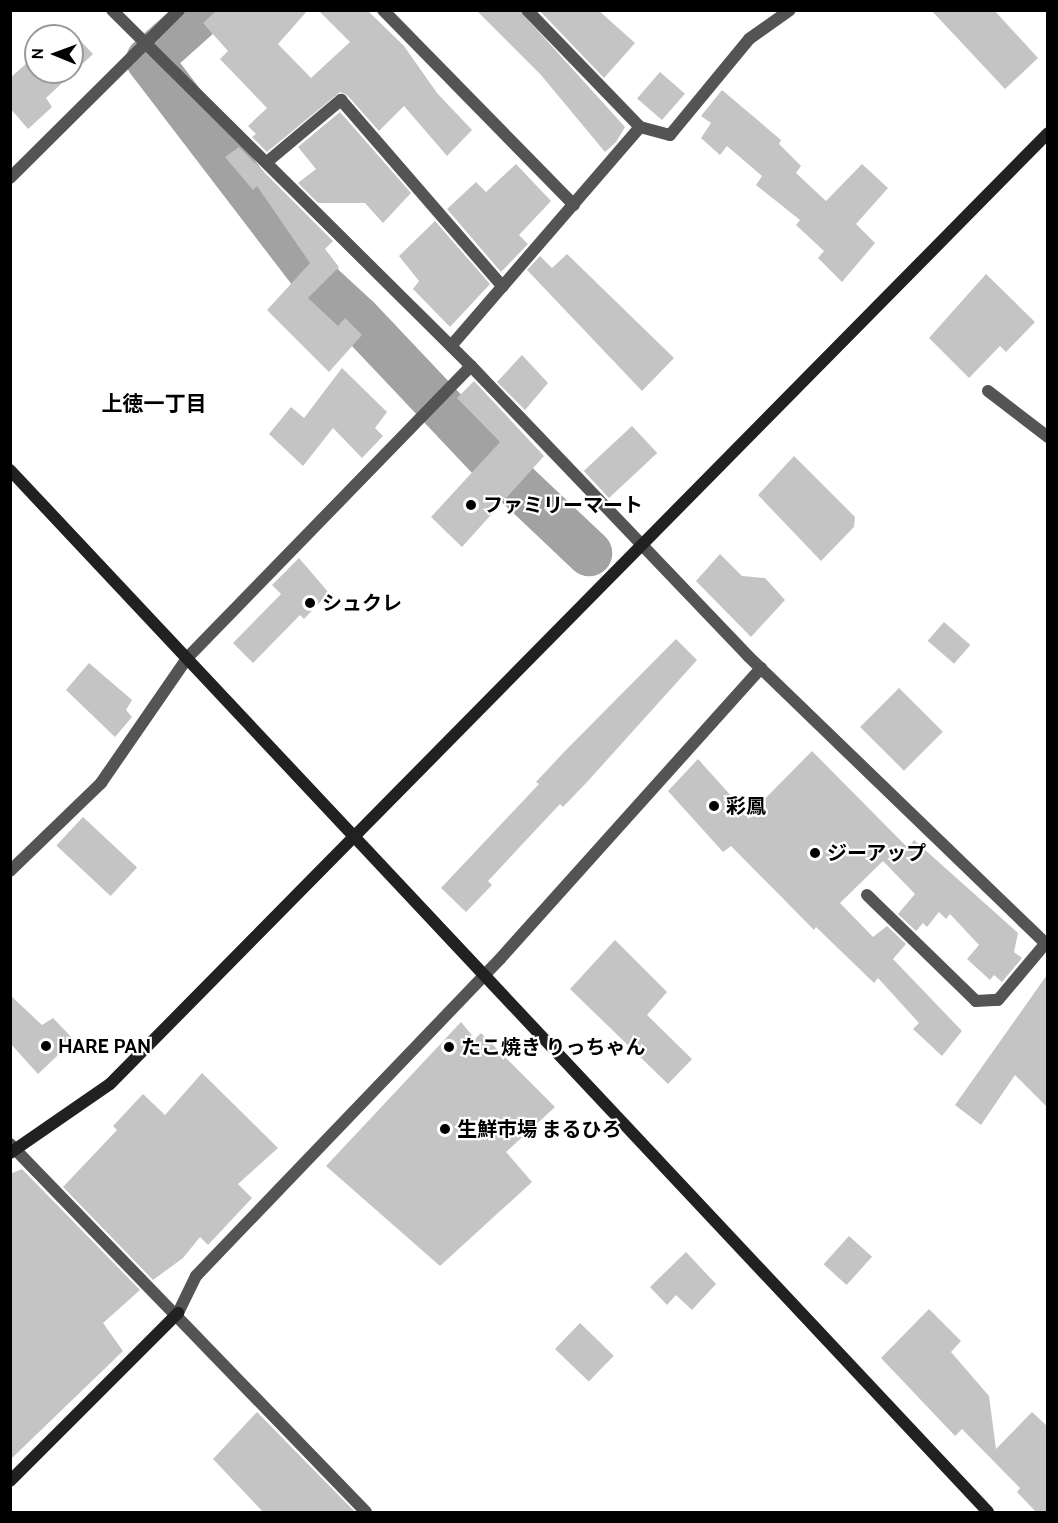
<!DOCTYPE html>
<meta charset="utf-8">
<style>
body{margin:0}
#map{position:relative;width:1058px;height:1523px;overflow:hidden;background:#fff;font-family:Cabin,"Noto Sans JP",sans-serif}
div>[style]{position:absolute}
.water>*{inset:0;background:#a2a2a2}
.river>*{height:46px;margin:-23px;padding:0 23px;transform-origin:23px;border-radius:23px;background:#a2a2a2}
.building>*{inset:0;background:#c4c4c4;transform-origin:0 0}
.street>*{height:12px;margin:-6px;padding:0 6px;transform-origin:6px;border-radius:6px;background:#545454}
.secondary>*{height:12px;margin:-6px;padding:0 6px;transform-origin:6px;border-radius:6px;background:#212121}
.dots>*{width:16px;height:16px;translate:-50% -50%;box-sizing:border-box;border:3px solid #fff;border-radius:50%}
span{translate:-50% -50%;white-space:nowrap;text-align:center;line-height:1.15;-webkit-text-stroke:4.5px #fff;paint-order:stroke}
.poi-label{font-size:20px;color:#000;font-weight:700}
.left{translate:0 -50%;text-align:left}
.neighbourhood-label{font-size:21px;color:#000;font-weight:700}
.frame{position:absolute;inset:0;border:12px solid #000;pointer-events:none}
.north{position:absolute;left:24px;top:24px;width:60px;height:60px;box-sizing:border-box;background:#fff;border:2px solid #999;border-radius:50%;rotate:271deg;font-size:16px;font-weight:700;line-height:24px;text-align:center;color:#000}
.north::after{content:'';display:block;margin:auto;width:21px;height:27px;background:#000;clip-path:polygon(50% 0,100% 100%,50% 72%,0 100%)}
</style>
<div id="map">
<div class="water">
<i style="clip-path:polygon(186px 11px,205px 11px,162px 50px,157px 40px)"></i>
</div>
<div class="river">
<i style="left:205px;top:10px;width:75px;rotate:138.2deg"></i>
<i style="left:149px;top:60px;width:283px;rotate:52.6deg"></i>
<i style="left:321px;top:285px;width:50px;rotate:42.6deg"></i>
<i style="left:358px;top:319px;width:202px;rotate:46.6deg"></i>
<i style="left:497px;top:466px;width:127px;rotate:43.4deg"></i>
</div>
<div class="building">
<i style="clip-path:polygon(217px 10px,308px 10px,278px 44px,311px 78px,350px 42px,318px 10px,367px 10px,404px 46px,437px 93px,472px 130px,447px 156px,404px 106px,379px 131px,347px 95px,340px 92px,267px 152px,252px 137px,256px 134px,248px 126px,267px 108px,220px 59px,228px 51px,203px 23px)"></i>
<i style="clip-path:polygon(476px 10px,519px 10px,625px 127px,616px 142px,605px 152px,541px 75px)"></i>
<i style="clip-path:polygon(539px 10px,598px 10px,635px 43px,604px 78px)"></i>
<i style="clip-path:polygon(931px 10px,994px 10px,1038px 58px,1005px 89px)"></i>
<i style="clip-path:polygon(67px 27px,93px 54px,46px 98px,52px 107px,28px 129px,10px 108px,10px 78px,36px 55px,36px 72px,72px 72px,72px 36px,57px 36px)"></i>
<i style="left:660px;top:72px;width:33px;height:35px;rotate:41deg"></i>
<i style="clip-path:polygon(722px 90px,781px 140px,779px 144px,801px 166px,796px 173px,826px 201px,862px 164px,888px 188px,856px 224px,875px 243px,842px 282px,818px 258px,824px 251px,796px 225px,800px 220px,756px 185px,762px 176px,727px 146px,720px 155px,701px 138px,711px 123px,701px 116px)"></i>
<i style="clip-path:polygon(340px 112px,411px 193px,383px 223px,365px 203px,318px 203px,298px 183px,316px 169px,298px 147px)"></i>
<i style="clip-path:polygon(239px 147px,333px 241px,325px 249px,339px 267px,308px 298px,338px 326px,345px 318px,362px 335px,329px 372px,267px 310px,310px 263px,257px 186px,253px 190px,225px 157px)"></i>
<i style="clip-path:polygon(516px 164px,551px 201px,519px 235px,528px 244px,501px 272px,447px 209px,476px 182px,486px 192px)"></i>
<i style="clip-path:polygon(435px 221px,490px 284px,450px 327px,413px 289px,419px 281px,399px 256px)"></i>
<i style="clip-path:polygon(567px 254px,674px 358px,642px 391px,527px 270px,540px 256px,552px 268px)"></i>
<i style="clip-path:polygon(986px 274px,1035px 322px,1006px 352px,1000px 346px,969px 378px,929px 338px)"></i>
<i style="clip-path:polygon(522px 355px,548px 383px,525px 410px,497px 382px)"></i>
<i style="clip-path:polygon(342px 368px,387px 412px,375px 428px,383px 436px,362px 458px,333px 428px,303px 466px,269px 434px,291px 407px,304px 418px)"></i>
<i style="clip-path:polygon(474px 381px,544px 456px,462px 547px,431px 517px,500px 442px,457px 398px)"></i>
<i style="left:632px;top:426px;width:37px;height:66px;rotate:47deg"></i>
<i style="clip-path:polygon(794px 456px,855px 517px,854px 527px,821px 561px,758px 495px)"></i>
<i style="clip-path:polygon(720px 554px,742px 576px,765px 578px,785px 600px,751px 637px,696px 581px)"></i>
<i style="clip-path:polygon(299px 558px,329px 593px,304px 619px,300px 615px,253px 663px,233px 643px,281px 594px,272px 585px)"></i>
<i style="left:944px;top:622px;width:35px;height:25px;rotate:41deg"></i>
<i style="clip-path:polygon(676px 639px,697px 660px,588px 781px,563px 807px,560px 804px,488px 881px,492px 885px,466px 912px,441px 888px,539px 784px,536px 782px,564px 752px)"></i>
<i style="clip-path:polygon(89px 663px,132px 700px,126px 710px,132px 717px,115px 737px,66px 690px)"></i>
<i style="left:899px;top:688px;width:62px;height:55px;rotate:45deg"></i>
<i style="clip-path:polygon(812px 751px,908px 848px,914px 840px,1018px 933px,1014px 952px,1022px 958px,1002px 982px,994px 975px,990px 980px,967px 959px,979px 945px,950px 914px,946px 919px,939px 912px,927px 927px,923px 923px,916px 931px,898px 914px,915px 894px,883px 861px,840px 903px,873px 937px,887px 926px,906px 944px,893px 959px,962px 1031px,942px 1056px,913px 1029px,919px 1023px,878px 978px,874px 983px,816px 927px,814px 930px,731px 846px,723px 852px,668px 791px,698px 759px,734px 799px,753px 811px)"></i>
<i style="left:83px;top:817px;width:74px;height:39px;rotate:43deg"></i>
<i style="clip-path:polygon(615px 940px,667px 992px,647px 1015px,692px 1059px,668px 1084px,570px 989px)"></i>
<i style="clip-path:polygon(1047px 975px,1047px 1107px,1015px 1075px,981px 1125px,955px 1105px)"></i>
<i style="clip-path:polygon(10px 995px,42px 1025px,53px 1018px,74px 1040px,38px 1074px,10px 1043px)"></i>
<i style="clip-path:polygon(461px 1022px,475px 1039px,481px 1033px,555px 1107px,506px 1152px,532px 1182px,440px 1266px,326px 1166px)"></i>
<i style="clip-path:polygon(202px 1073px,278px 1148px,238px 1184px,252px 1198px,208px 1245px,200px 1237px,183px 1258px,153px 1280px,63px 1187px,117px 1130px,113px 1126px,143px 1094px,165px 1115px)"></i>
<i style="clip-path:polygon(22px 1169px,140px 1290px,103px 1323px,123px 1351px,10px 1460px,10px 1174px)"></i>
<i style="left:849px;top:1236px;width:31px;height:38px;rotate:42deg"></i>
<i style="clip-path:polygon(686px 1252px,716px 1284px,692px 1310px,676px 1295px,667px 1305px,650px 1287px)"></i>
<i style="clip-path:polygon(929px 1309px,961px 1341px,951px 1352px,989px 1396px,996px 1449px,1032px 1412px,1047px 1426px,1047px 1512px,1036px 1512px,1017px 1492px,1020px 1488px,962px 1429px,955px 1436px,881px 1358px)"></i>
<i style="left:580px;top:1323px;width:47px;height:36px;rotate:44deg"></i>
<i style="clip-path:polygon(257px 1412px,355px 1512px,263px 1512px,213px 1459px)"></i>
</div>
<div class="street">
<i style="left:112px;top:10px;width:506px;rotate:44.76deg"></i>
<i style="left:471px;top:366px;width:401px;rotate:46.3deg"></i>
<i style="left:748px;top:656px;width:417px;rotate:44deg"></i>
<i style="left:383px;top:10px;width:273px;rotate:45.6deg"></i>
<i style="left:527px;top:10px;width:163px;rotate:46deg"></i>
<i style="left:640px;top:127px;width:31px;rotate:15deg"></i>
<i style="left:670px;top:135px;width:124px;rotate:-50.5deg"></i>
<i style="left:749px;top:39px;width:50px;rotate:-35.3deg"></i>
<i style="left:267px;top:162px;width:97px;rotate:-40deg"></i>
<i style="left:341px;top:100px;width:247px;rotate:49.1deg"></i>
<i style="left:10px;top:178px;width:238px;rotate:-44.8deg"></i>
<i style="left:451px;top:346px;width:289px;rotate:-49.2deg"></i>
<i style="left:988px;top:391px;width:76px;rotate:37.5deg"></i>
<i style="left:10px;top:871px;width:127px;rotate:-44deg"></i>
<i style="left:101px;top:783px;width:153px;rotate:-55.4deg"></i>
<i style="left:188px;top:657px;width:406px;rotate:-45.8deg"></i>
<i style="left:867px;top:895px;width:152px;rotate:44.2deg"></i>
<i style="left:976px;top:1001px;width:22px;rotate:-3deg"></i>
<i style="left:998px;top:1000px;width:73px;rotate:-50deg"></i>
<i style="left:10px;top:1144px;width:512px;rotate:45.95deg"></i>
<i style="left:178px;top:1313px;width:41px;rotate:-64.1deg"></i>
<i style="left:196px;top:1276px;width:439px;rotate:-46.2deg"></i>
<i style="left:500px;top:959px;width:391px;rotate:-48.1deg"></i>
</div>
<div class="secondary">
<i style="left:10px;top:470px;width:1429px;rotate:46.81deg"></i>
<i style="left:10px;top:1153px;width:121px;rotate:-34.6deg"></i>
<i style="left:110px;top:1084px;width:1336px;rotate:-45.39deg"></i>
<i style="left:10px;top:1481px;width:238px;rotate:-45deg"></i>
</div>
<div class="dots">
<i style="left:471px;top:505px;background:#000"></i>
<i style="left:310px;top:603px;background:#000"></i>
<i style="left:714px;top:806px;background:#000"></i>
<i style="left:815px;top:853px;background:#000"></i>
<i style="left:46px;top:1046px;background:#000"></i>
<i style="left:449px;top:1047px;background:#000"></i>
<i style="left:445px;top:1129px;background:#000"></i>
</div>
<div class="poi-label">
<span class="left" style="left:483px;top:505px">ファミリーマート</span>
<span class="left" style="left:322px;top:603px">シュクレ</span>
<span class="left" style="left:726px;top:806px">彩鳳</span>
<span class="left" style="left:827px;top:853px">ジーアップ</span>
<span class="left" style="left:58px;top:1046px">HARE PAN</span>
<span class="left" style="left:461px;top:1047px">たこ焼き りっちゃん</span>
<span class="left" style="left:457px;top:1129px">生鮮市場 まるひろ</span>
</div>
<div class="neighbourhood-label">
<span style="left:154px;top:404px">上徳一丁目</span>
</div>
<div class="frame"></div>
<div class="north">N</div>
</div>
